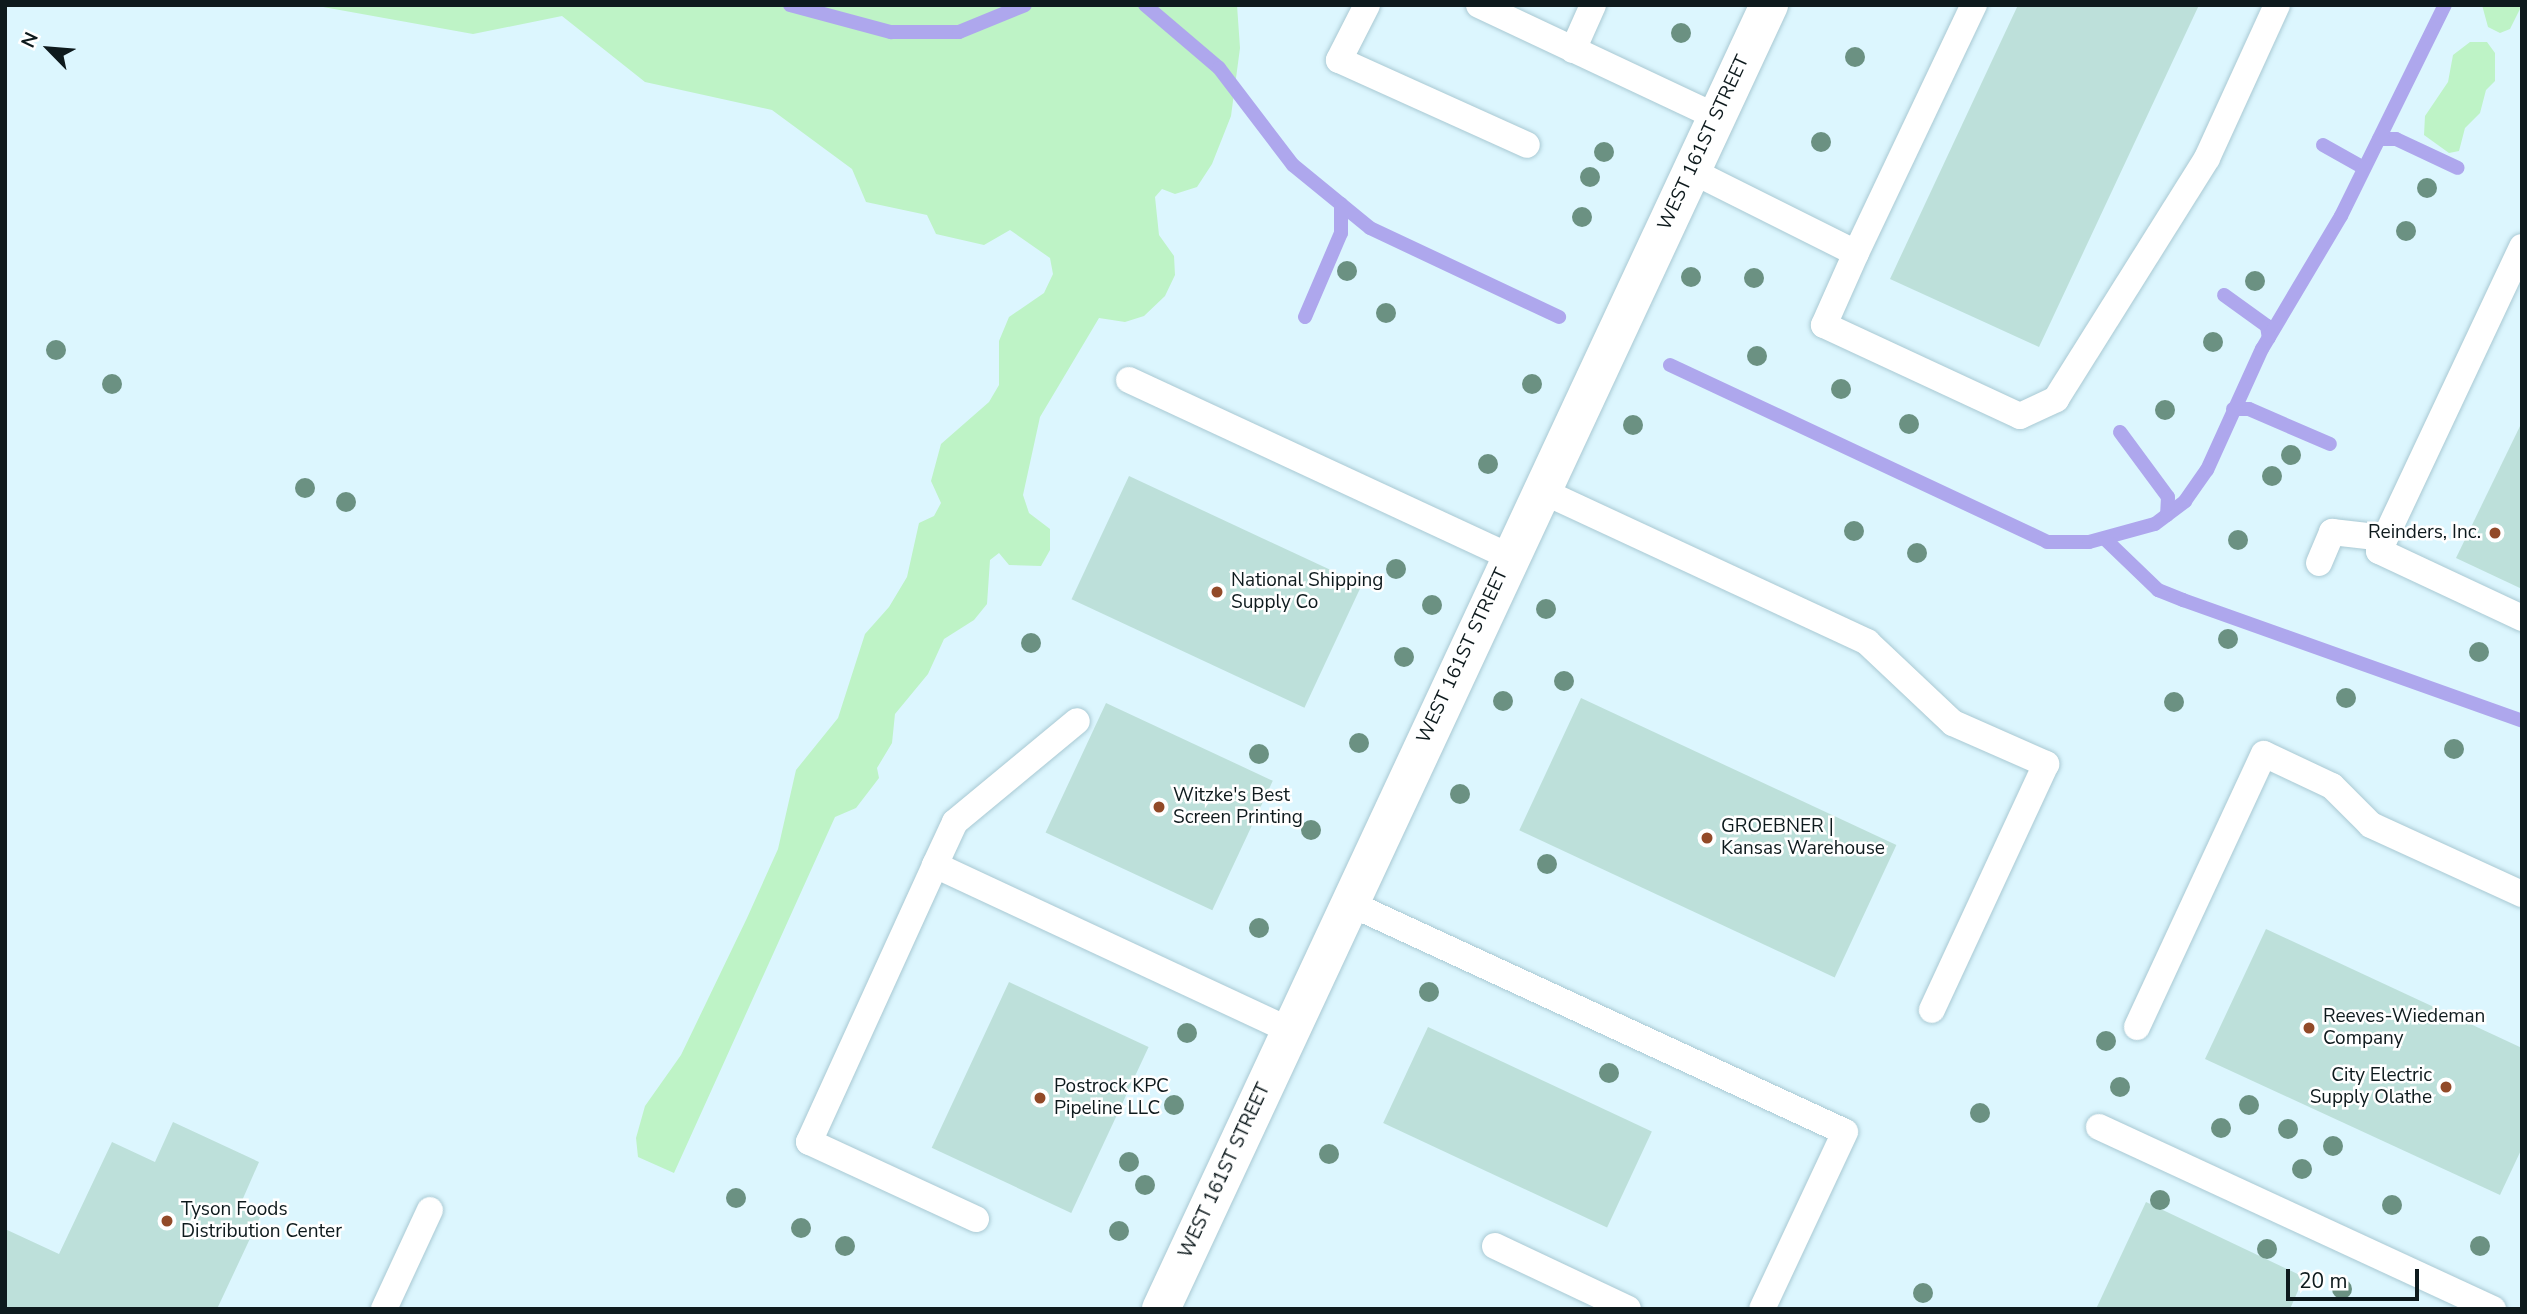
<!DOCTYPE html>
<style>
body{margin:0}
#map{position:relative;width:2527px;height:1314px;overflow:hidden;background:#dcf6fe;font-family:"Nunito Sans",sans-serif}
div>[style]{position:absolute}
.green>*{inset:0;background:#bef3c6}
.stream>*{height:14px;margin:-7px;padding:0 7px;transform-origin:7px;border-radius:7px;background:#aea7ed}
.building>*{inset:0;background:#bde0da;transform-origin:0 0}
.roads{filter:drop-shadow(0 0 2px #a9c9d3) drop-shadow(0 0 2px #a9c9d3)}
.service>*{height:26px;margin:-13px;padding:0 13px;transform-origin:13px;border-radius:13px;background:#fff}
.minor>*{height:38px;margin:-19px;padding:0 19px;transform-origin:19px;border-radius:19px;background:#fff}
.trees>*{width:20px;height:20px;margin:-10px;border-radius:50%;background:#6b9182}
.dots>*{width:19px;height:19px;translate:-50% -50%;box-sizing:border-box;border:4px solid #fff;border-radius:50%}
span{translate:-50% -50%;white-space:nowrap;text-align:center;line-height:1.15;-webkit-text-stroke:5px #fff;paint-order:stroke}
.street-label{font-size:19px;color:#0e1a1d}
.poi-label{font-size:19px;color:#0e1a1d}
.right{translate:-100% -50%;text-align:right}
.left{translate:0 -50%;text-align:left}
.frame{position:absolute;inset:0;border:7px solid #0e1a1d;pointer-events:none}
.north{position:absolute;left:14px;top:14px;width:70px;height:70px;-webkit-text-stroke:5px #fff;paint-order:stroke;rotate:295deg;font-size:19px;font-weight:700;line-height:28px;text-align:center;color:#0e1a1d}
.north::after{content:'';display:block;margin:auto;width:24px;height:32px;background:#0e1a1d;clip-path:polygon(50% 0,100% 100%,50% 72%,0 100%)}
.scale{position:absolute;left:2286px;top:1269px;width:133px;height:32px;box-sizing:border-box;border:4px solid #0e1a1d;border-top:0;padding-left:9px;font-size:21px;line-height:24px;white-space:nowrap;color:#0e1a1d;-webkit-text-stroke:5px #fff;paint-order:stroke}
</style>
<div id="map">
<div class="green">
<i style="clip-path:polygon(312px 5px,1237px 5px,1240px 48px,1231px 116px,1212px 164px,1197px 187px,1175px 194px,1162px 189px,1155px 197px,1159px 235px,1174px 256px,1175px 275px,1165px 296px,1144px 316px,1125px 322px,1099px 318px,1040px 417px,1023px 495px,1029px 513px,1050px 529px,1050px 550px,1041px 566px,1009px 565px,999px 553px,990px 560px,987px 604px,974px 620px,944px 639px,928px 674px,895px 714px,892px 743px,877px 768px,879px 778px,856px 808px,835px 817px,674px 1173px,638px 1157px,636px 1138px,645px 1106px,681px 1055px,747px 918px,778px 849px,796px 770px,838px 718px,865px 634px,889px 607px,907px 577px,919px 523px,934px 516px,941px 503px,931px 481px,941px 444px,989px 402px,999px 385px,999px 341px,1009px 317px,1044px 293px,1053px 274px,1050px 258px,1010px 230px,984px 245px,936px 234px,927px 215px,866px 202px,852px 169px,772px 110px,645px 82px,562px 16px,473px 34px)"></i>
<i style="clip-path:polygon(2482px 5px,2522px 5px,2510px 29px,2500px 33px,2488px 27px)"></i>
<i style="clip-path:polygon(2470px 42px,2487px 42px,2495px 53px,2495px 81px,2486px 90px,2480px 113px,2465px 128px,2459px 151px,2449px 153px,2424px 135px,2425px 116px,2448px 82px,2453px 55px)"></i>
</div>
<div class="stream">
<i style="left:790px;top:5px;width:105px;rotate:15deg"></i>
<i style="left:891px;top:32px;width:68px"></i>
<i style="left:959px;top:32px;width:71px;rotate:-22.2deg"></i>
<i style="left:1145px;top:5px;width:97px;rotate:40.4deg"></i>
<i style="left:1219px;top:68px;width:122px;rotate:52.7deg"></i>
<i style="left:1293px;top:165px;width:99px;rotate:39.3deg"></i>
<i style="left:1370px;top:228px;width:209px;rotate:25.2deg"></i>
<i style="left:2379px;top:139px;width:17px"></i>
<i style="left:2396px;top:139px;width:68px;rotate:25.1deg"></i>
<i style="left:2323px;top:145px;width:47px;rotate:29.3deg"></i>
<i style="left:2224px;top:295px;width:53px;rotate:35.8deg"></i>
<i style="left:2267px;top:326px;width:12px;rotate:81deg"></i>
<i style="left:1305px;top:317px;width:91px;rotate:-66.8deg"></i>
<i style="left:1341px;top:233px;width:29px;rotate:-90deg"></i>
<i style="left:1670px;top:365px;width:416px;rotate:25.1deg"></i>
<i style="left:2047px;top:542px;width:42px"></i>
<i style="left:2089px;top:542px;width:68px;rotate:-15.3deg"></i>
<i style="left:2155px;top:524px;width:38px;rotate:-37deg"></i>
<i style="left:2185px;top:501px;width:38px;rotate:-55deg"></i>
<i style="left:2207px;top:470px;width:133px;rotate:-65.6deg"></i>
<i style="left:2262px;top:349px;width:155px;rotate:-59.3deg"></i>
<i style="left:2341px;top:216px;width:235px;rotate:-63.8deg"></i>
<i style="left:2233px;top:409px;width:16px"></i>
<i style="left:2249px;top:409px;width:88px;rotate:23.4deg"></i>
<i style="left:2120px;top:432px;width:81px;rotate:53.6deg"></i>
<i style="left:2168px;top:497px;width:18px;rotate:93deg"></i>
<i style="left:2105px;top:539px;width:74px;rotate:43.9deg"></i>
<i style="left:2158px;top:590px;width:27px;rotate:22deg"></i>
<i style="left:2183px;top:600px;width:360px;rotate:19.6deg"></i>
</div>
<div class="building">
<i style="clip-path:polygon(2018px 5px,2199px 5px,2039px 347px,1890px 279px)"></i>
<i style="clip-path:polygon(2522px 422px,2522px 589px,2456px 558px)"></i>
<i style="left:1129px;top:476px;width:257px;height:136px;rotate:25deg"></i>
<i style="left:1581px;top:698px;width:348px;height:146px;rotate:25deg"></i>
<i style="left:1106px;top:703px;width:184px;height:143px;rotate:25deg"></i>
<i style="clip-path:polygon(2266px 929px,2522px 1048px,2522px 1148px,2500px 1195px,2205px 1059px)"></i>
<i style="left:1009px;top:982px;width:154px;height:183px;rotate:25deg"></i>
<i style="left:1428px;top:1027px;width:247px;height:106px;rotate:25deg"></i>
<i style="clip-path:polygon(173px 1122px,259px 1162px,241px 1203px,262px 1213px,217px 1309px,5px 1309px,5px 1229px,59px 1254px,112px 1142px,155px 1162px)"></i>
<i style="clip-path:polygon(2146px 1202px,2304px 1277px,2290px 1309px,2096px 1309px)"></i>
</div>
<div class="roads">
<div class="service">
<i style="left:1367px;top:5px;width:62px;rotate:117deg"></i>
<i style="left:1339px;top:60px;width:206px;rotate:24.3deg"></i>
<i style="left:1479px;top:5px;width:263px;rotate:25.2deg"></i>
<i style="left:1573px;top:50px;width:49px;rotate:-66deg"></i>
<i style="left:1692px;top:171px;width:183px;rotate:26.6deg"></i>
<i style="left:1856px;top:253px;width:79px;rotate:114deg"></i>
<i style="left:1824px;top:325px;width:216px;rotate:24.9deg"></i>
<i style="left:2020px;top:416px;width:40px;rotate:-25deg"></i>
<i style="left:2056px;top:399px;width:284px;rotate:-57.9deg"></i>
<i style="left:2207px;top:158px;width:168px;rotate:-65.4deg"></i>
<i style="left:2522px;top:247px;width:336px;rotate:115.2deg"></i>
<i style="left:2379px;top:551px;width:158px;rotate:25.1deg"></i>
<i style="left:1856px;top:253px;width:275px;rotate:-64.6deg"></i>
<i style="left:1129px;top:380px;width:419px;rotate:24.9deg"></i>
<i style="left:1540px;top:490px;width:361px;rotate:24.9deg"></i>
<i style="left:1867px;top:642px;width:118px;rotate:43.3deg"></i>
<i style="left:1953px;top:723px;width:102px;rotate:23.8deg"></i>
<i style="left:2046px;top:764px;width:271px;rotate:114.9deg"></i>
<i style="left:2319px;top:563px;width:34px;rotate:-67deg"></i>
<i style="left:2332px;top:532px;width:53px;rotate:6.5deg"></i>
<i style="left:935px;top:865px;width:47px;rotate:-65.1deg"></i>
<i style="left:955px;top:822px;width:158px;rotate:-39.6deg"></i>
<i style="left:1349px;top:903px;width:546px;rotate:24.78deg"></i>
<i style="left:1845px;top:1132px;width:195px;rotate:115.1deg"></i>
<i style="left:2137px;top:1027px;width:301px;rotate:-65.1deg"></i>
<i style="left:2264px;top:754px;width:75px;rotate:25.2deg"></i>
<i style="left:2332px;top:786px;width:55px;rotate:45deg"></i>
<i style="left:2371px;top:825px;width:166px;rotate:24.6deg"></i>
<i style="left:2099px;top:1127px;width:434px;rotate:24.8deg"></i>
<i style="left:976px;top:1219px;width:184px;rotate:-155.2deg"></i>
<i style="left:809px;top:1142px;width:304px;rotate:-65.5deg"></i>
<i style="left:935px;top:865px;width:393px;rotate:25deg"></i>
<i style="left:1495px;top:1246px;width:147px;rotate:25.3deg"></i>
<i style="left:384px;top:1309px;width:109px;rotate:-65.1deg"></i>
</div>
<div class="minor">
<i style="left:1161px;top:1309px;width:1439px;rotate:-65deg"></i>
</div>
</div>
<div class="trees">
<i style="left:1681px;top:33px"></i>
<i style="left:1855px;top:57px"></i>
<i style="left:1821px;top:142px"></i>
<i style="left:1604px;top:152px"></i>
<i style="left:1590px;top:177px"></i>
<i style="left:2427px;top:188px"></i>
<i style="left:1582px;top:217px"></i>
<i style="left:2406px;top:231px"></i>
<i style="left:1347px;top:271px"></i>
<i style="left:1691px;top:277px"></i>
<i style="left:1754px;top:278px"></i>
<i style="left:2255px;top:281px"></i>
<i style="left:1386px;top:313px"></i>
<i style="left:2213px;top:342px"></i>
<i style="left:56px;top:350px"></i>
<i style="left:1757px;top:356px"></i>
<i style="left:112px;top:384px"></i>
<i style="left:1532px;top:384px"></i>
<i style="left:1841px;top:389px"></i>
<i style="left:2165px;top:410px"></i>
<i style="left:1909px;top:424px"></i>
<i style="left:1633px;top:425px"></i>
<i style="left:2291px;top:455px"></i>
<i style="left:1488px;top:464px"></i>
<i style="left:2272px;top:476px"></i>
<i style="left:305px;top:488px"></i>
<i style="left:346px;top:502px"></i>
<i style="left:1854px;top:531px"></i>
<i style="left:2238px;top:540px"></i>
<i style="left:1917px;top:553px"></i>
<i style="left:1396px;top:569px"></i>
<i style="left:1432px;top:605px"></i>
<i style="left:1546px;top:609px"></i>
<i style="left:2228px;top:639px"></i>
<i style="left:1031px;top:643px"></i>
<i style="left:2479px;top:652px"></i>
<i style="left:1404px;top:657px"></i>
<i style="left:1564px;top:681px"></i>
<i style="left:2346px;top:698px"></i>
<i style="left:1503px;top:701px"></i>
<i style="left:2174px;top:702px"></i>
<i style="left:1359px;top:743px"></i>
<i style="left:2454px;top:749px"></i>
<i style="left:1259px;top:754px"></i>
<i style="left:1460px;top:794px"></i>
<i style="left:1311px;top:830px"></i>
<i style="left:1547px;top:864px"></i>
<i style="left:1259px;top:928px"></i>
<i style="left:1429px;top:992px"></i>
<i style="left:1187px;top:1033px"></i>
<i style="left:2106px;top:1041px"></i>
<i style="left:1609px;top:1073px"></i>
<i style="left:2120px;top:1087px"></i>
<i style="left:1174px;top:1105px"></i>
<i style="left:2249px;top:1105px"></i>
<i style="left:1980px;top:1113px"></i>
<i style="left:2221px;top:1128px"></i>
<i style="left:2288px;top:1129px"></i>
<i style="left:2333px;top:1146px"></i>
<i style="left:1329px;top:1154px"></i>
<i style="left:1129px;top:1162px"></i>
<i style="left:2302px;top:1169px"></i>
<i style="left:1145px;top:1185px"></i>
<i style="left:736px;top:1198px"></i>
<i style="left:2160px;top:1200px"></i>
<i style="left:2392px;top:1205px"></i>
<i style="left:801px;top:1228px"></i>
<i style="left:1119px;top:1231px"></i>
<i style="left:845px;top:1246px"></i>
<i style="left:2480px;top:1246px"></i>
<i style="left:2267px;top:1249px"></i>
<i style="left:2342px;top:1289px"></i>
<i style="left:1923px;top:1293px"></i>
</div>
<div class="dots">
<i style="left:2495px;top:533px;background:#924a28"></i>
<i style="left:1217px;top:592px;background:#924a28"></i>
<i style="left:1159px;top:807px;background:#924a28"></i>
<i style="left:1707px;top:838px;background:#924a28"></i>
<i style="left:2309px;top:1028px;background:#924a28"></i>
<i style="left:2446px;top:1087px;background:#924a28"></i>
<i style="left:1040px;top:1098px;background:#924a28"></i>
<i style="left:167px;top:1221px;background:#924a28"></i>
</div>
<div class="street-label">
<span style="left:1704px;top:143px;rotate:-65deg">WEST 161ST STREET</span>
<span style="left:1463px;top:656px;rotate:-65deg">WEST 161ST STREET</span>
<span style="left:1225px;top:1171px;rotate:-65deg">WEST 161ST STREET</span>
</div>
<div class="poi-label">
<span class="right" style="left:2481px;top:533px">Reinders, Inc.</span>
<span class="left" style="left:1231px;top:592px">National Shipping<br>Supply Co</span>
<span class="left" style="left:1173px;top:807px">Witzke's Best<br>Screen Printing</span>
<span class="left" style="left:1721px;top:838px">GROEBNER |<br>Kansas Warehouse</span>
<span class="left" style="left:2323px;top:1028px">Reeves-Wiedeman<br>Company</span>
<span class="right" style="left:2432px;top:1087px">City Electric<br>Supply Olathe</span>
<span class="left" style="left:1054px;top:1098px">Postrock KPC<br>Pipeline LLC</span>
<span class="left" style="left:181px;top:1221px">Tyson Foods<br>Distribution Center</span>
</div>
<div class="frame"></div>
<div class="north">N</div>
<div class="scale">20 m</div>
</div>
